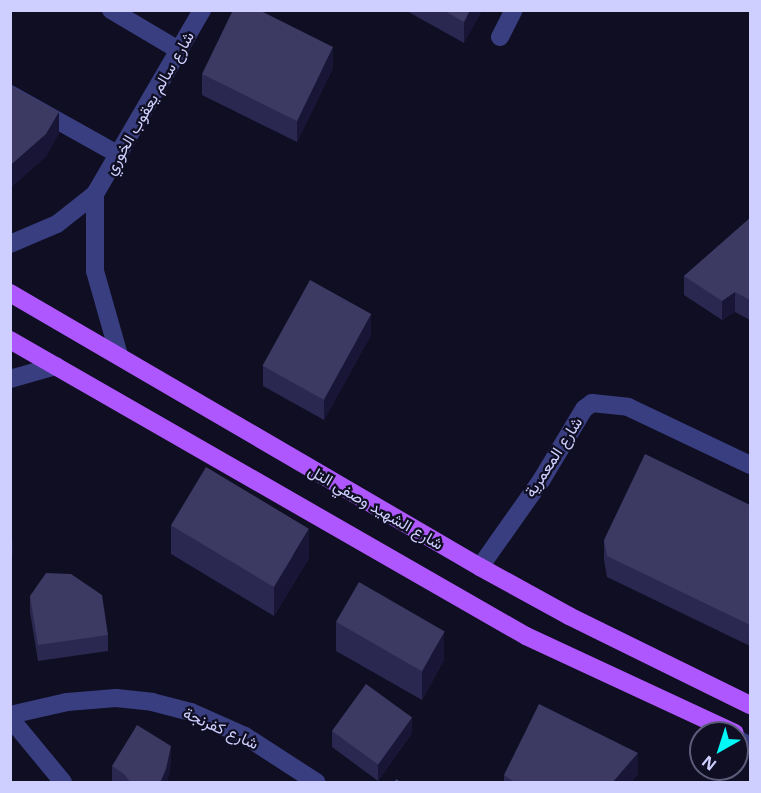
<!DOCTYPE html>
<meta charset="utf-8">
<style>
body{margin:0}
#map{position:relative;width:761px;height:793px;overflow:hidden;background:#0f0e22;font-family:"Open Sans",Vazirmatn,sans-serif}
div>[style]{position:absolute}
.minor>*{height:18px;margin:-9px;padding:0 9px;transform-origin:9px;border-radius:9px;background:#393e81}
.major>*{height:18px;margin:-9px;padding:0 9px;transform-origin:9px;border-radius:9px;background:#ae57fe}
.wall>*{inset:0;background:#2a2750}
.shaded-wall>*{inset:0;background:#181536}
.building>*{inset:0;background:#3c3963;transform-origin:0 0}
span{translate:-50% -50%;white-space:nowrap;text-align:center;line-height:1.15;-webkit-text-stroke:4.5px #0f0e22;paint-order:stroke}
.street-label{font-size:16px;color:#cfcfff}
.frame{position:absolute;inset:0;border:12px solid #cfcfff;pointer-events:none}
.north{position:absolute;left:689px;top:721px;width:60px;height:60px;box-sizing:border-box;background:#0f0e22;border:2px solid #5c5b7a;border-radius:50%;rotate:219deg;font-size:16px;font-weight:700;line-height:24px;text-align:center;color:#cfcfff}
.north::after{content:'';display:block;margin:auto;width:21px;height:27px;background:#02f8f7;clip-path:polygon(50% 0,100% 100%,50% 72%,0 100%)}
</style>
<div id="map">
<div class="minor">
<i style="left:111px;top:10px;width:80px;rotate:30.7deg"></i>
<i style="left:500px;top:37px;width:30px;rotate:-63deg"></i>
<i style="left:10px;top:94px;width:125px;rotate:29.2deg"></i>
<i style="left:95px;top:194px;width:77px;rotate:90deg"></i>
<i style="left:95px;top:271px;width:87px;rotate:74.1deg"></i>
<i style="left:10px;top:244px;width:51px;rotate:-23.1deg"></i>
<i style="left:57px;top:224px;width:48px;rotate:-38.3deg"></i>
<i style="left:95px;top:194px;width:213px;rotate:-59.8deg"></i>
<i style="left:10px;top:379px;width:48px;rotate:-15.8deg"></i>
<i style="left:480px;top:567px;width:108px;rotate:-54.8deg"></i>
<i style="left:542px;top:479px;width:82px;rotate:-59deg"></i>
<i style="left:584px;top:409px;width:10px;rotate:-37deg"></i>
<i style="left:592px;top:403px;width:36px;rotate:6deg"></i>
<i style="left:628px;top:407px;width:135px;rotate:25.4deg"></i>
<i style="left:10px;top:715px;width:58px;rotate:-12.8deg"></i>
<i style="left:67px;top:702px;width:49px;rotate:-4.7deg"></i>
<i style="left:116px;top:698px;width:36px;rotate:6deg"></i>
<i style="left:152px;top:702px;width:40px;rotate:14.4deg"></i>
<i style="left:191px;top:712px;width:59px;rotate:24deg"></i>
<i style="left:245px;top:736px;width:85px;rotate:32.9deg"></i>
<i style="left:10px;top:718px;width:83px;rotate:50.4deg"></i>
<i style="left:737px;top:739px;width:15px;rotate:28deg"></i>
</div>
<div class="major">
<i style="left:10px;top:293px;width:544px;rotate:30.24deg"></i>
<i style="left:480px;top:567px;width:102px;rotate:28.8deg"></i>
<i style="left:569px;top:616px;width:202px;rotate:26.2deg"></i>
<i style="left:10px;top:340px;width:595px;rotate:29.84deg"></i>
<i style="left:526px;top:636px;width:230px;rotate:24.9deg"></i>
</div>
<div class="wall">
<i style="clip-path:polygon(405px 10px,482px 10px,464px 43px)"></i>
<i style="clip-path:polygon(333px 68px,297px 142px,202px 95px,202px 74px)"></i>
<i style="clip-path:polygon(750px 218px,750px 320px,735px 312px,722px 320px,684px 295px,684px 276px)"></i>
<i style="clip-path:polygon(371px 335px,324px 420px,263px 386px,263px 366px)"></i>
<i style="clip-path:polygon(750px 505px,750px 646px,607px 577px,604px 560px,604px 540px)"></i>
<i style="clip-path:polygon(171px 525px,309px 558px,274px 616px,171px 554px)"></i>
<i style="clip-path:polygon(30px 596px,108px 635px,108px 651px,38px 661px,30px 612px)"></i>
<i style="clip-path:polygon(336px 622px,444px 660px,422px 700px,336px 651px)"></i>
<i style="clip-path:polygon(332px 731px,412px 733px,378px 781px,332px 747px)"></i>
<i style="clip-path:polygon(171px 762px,167px 783px,112px 782px,112px 766px)"></i>
<i style="clip-path:polygon(638px 774px,630px 783px,504px 783px,504px 775px)"></i>
</div>
<div class="shaded-wall">
<i style="clip-path:polygon(470px 10px,482px 10px,464px 43px,464px 22px)"></i>
<i style="clip-path:polygon(333px 47px,333px 68px,297px 142px,297px 121px)"></i>
<i style="clip-path:polygon(59px 112px,59px 134px,46px 157px,13px 186px,10px 187px,10px 164px)"></i>
<i style="clip-path:polygon(735px 292px,735px 312px,722px 320px,722px 301px)"></i>
<i style="clip-path:polygon(371px 314px,371px 335px,324px 420px,324px 400px)"></i>
<i style="clip-path:polygon(309px 529px,309px 558px,274px 616px,274px 587px)"></i>
<i style="clip-path:polygon(13px 538px,13px 554px,10px 559px,10px 543px)"></i>
<i style="clip-path:polygon(444px 632px,444px 660px,422px 700px,422px 672px)"></i>
<i style="clip-path:polygon(412px 717px,412px 733px,378px 781px,378px 765px)"></i>
<i style="clip-path:polygon(171px 746px,171px 762px,167px 783px,160px 783px)"></i>
<i style="clip-path:polygon(638px 753px,638px 774px,630px 783px,612px 783px)"></i>
</div>
<div class="building">
<i style="clip-path:polygon(233px 10px,259px 10px,333px 47px,297px 121px,202px 74px)"></i>
<i style="clip-path:polygon(443px 10px,470px 10px,464px 22px)"></i>
<i style="clip-path:polygon(10px 85px,59px 112px,46px 134px,13px 163px,10px 164px)"></i>
<i style="clip-path:polygon(750px 218px,750px 300px,735px 292px,722px 301px,684px 276px)"></i>
<i style="left:310px;top:280px;width:70px;height:98px;rotate:29deg"></i>
<i style="clip-path:polygon(645px 454px,750px 505px,750px 625px,607px 556px,604px 540px)"></i>
<i style="left:206px;top:467px;width:120px;height:68px;rotate:31deg"></i>
<i style="clip-path:polygon(46px 573px,71px 574px,102px 595px,108px 635px,38px 645px,30px 596px)"></i>
<i style="left:359px;top:582px;width:99px;height:46px;rotate:30deg"></i>
<i style="left:366px;top:684px;width:57px;height:58px;rotate:36deg"></i>
<i style="clip-path:polygon(539px 704px,638px 753px,612px 783px,516px 783px,504px 775px)"></i>
<i style="clip-path:polygon(137px 725px,171px 746px,166px 769px,160px 783px,131px 783px,124px 774px,112px 766px)"></i>
<i style="clip-path:polygon(396px 779px,403px 783px,394px 783px)"></i>
</div>
<div class="street-label">
<span style="left:149px;top:103px;rotate:-60deg">شارع سالم يعقوب الخوري</span>
<span style="left:553px;top:457px;rotate:-57deg">شارع المعمرية</span>
<span style="left:376px;top:507px;rotate:30deg">شارع الشهيد وصفي التل</span>
<span style="left:221px;top:728px;rotate:24deg">شارع كفرنجة</span>
</div>
<div class="frame"></div>
<div class="north">N</div>
</div>
